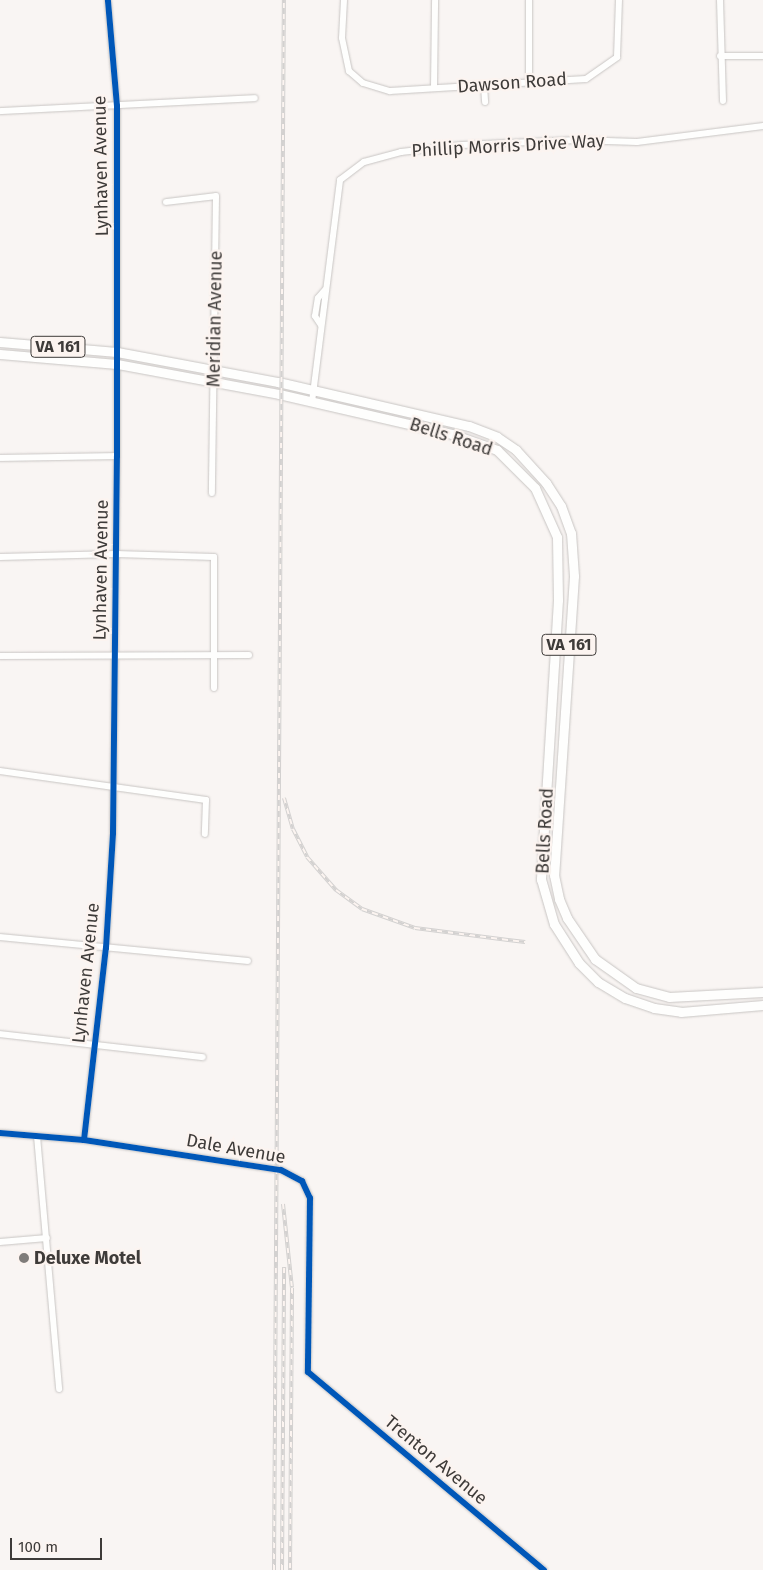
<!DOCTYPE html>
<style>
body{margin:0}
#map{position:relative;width:763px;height:1570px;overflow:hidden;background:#f9f5f3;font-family:"Fira Sans",sans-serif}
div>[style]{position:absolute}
.roads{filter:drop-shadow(0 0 1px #c8c5c3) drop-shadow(0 0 1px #c8c5c3)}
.minor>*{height:6px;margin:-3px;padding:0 3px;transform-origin:3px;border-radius:3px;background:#fefefd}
.major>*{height:9px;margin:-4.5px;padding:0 4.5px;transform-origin:4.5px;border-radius:4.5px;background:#fefefd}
.rail>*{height:4px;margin-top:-2px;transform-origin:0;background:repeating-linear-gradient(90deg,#fcf4f0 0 5.5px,#d3d1d0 0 11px);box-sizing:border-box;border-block:1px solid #d3d1d0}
.cycleway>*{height:6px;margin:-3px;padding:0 3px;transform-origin:3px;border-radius:3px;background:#0057b8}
.dots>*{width:14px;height:14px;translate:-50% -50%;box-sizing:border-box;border:2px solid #fcf4f0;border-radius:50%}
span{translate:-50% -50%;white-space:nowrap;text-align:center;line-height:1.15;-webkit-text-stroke:4.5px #fcf4f0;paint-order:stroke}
.shield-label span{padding:1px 4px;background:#fcf4f0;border:1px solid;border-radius:4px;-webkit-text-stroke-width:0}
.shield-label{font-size:16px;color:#3e3b39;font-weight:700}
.street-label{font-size:18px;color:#3e3b39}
.poi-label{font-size:18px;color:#3e3b39;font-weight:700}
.left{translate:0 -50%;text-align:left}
.scale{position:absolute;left:10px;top:1538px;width:92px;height:22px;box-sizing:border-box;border:2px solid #3e3b39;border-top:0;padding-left:6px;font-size:15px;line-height:18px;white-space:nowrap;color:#3e3b39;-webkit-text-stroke:4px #fcf4f0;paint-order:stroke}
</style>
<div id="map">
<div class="roads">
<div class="minor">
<i style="left:344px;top:0;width:38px;rotate:93deg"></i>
<i style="left:342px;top:38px;width:34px;rotate:78deg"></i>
<i style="left:349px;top:71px;width:18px;rotate:41deg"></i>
<i style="left:363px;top:83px;width:28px;rotate:17deg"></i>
<i style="left:390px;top:91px;width:196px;rotate:-3.5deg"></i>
<i style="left:586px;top:79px;width:38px;rotate:-35deg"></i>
<i style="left:617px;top:57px;width:57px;rotate:-88deg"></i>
<i style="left:529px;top:0;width:84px;rotate:90deg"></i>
<i style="left:720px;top:0;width:101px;rotate:88.3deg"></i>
<i style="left:720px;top:56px;width:43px"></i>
<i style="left:484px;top:86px;width:16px;rotate:86deg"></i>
<i style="left:434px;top:88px;width:88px;rotate:-89.3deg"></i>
<i style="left:0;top:111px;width:255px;rotate:-2.9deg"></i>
<i style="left:166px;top:202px;width:50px;rotate:-6.8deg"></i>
<i style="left:216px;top:196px;width:297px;rotate:90.8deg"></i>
<i style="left:321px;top:325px;width:11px;rotate:-124deg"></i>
<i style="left:315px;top:316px;width:18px;rotate:-81deg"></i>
<i style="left:318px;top:298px;width:11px;rotate:-49deg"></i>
<i style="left:312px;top:402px;width:224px;rotate:-82.8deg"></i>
<i style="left:340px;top:180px;width:30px;rotate:-37deg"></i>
<i style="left:364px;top:162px;width:38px;rotate:-15deg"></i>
<i style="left:401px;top:152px;width:61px;rotate:-6.5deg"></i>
<i style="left:462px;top:145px;width:115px;rotate:-2.5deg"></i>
<i style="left:577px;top:140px;width:60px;rotate:1.9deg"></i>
<i style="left:637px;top:142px;width:127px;rotate:-7.2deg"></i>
<i style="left:0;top:458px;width:117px;rotate:-1deg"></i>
<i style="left:0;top:557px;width:116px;rotate:-1.5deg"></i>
<i style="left:116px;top:554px;width:98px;rotate:1.8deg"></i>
<i style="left:214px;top:557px;width:131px;rotate:90deg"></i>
<i style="left:0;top:656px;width:249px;rotate:-0.2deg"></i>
<i style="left:0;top:771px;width:208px;rotate:8deg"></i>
<i style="left:206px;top:800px;width:34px;rotate:92deg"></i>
<i style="left:0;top:937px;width:249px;rotate:5.5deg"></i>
<i style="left:0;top:1034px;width:204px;rotate:6.5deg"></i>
<i style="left:0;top:1133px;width:84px;rotate:4.8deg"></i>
<i style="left:84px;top:1140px;width:199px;rotate:8.7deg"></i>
<i style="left:281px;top:1170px;width:24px;rotate:28deg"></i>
<i style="left:302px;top:1181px;width:19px;rotate:65deg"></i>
<i style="left:310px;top:1198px;width:174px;rotate:90.7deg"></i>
<i style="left:308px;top:1372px;width:308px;rotate:40deg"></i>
<i style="left:37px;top:1136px;width:254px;rotate:85deg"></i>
<i style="left:84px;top:1140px;width:193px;rotate:-83.5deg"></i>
<i style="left:106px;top:948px;width:115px;rotate:-86.5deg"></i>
<i style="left:113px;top:833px;width:377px;rotate:-89.4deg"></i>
<i style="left:117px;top:456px;width:350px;rotate:-90deg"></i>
<i style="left:117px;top:106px;width:106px;rotate:-94.9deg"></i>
<i style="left:0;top:1242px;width:47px;rotate:-4.9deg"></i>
</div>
<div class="major">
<i style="left:0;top:342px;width:117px;rotate:4.9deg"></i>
<i style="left:117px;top:352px;width:164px;rotate:10.6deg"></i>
<i style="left:278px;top:382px;width:196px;rotate:13deg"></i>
<i style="left:469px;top:426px;width:30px;rotate:21deg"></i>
<i style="left:497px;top:437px;width:23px;rotate:34deg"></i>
<i style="left:516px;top:450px;width:45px;rotate:47.7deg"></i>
<i style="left:546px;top:483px;width:27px;rotate:57deg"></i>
<i style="left:561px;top:506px;width:29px;rotate:70deg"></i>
<i style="left:571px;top:533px;width:43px;rotate:86deg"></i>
<i style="left:574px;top:576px;width:300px;rotate:93.8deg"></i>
<i style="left:554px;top:875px;width:25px;rotate:78deg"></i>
<i style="left:559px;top:899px;width:21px;rotate:67deg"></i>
<i style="left:567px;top:918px;width:50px;rotate:55.7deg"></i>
<i style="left:595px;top:959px;width:50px;rotate:35.3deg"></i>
<i style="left:636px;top:988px;width:34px;rotate:15deg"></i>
<i style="left:669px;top:997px;width:94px;rotate:-3deg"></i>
<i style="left:0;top:354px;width:117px;rotate:4.9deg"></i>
<i style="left:117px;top:364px;width:165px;rotate:10.5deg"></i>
<i style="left:279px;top:394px;width:178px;rotate:13deg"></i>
<i style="left:452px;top:434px;width:48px;rotate:19.6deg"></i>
<i style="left:497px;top:450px;width:54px;rotate:45deg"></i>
<i style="left:535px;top:488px;width:54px;rotate:65.8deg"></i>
<i style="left:557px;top:537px;width:63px;rotate:89.1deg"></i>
<i style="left:558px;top:600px;width:280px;rotate:93.5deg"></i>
<i style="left:541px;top:879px;width:47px;rotate:73.9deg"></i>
<i style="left:554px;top:924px;width:46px;rotate:57.3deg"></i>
<i style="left:579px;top:963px;width:27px;rotate:45deg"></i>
<i style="left:598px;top:982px;width:31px;rotate:31deg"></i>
<i style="left:625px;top:998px;width:31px;rotate:19deg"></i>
<i style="left:654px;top:1008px;width:27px;rotate:8deg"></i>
<i style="left:681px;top:1012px;width:82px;rotate:-4.9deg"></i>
</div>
</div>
<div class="rail">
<i style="left:284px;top:798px;width:32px;rotate:74deg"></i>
<i style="left:293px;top:829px;width:31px;rotate:63deg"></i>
<i style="left:307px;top:857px;width:44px;rotate:48.7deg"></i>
<i style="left:336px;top:890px;width:32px;rotate:36deg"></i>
<i style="left:362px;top:909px;width:56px;rotate:19.7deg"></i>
<i style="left:415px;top:928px;width:111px;rotate:7.3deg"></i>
<i style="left:283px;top:1204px;width:84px;rotate:83.9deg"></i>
<i style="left:292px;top:1288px;width:282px;rotate:90.4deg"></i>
<i style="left:274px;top:1570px;width:1570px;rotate:-89.64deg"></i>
<i style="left:282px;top:1570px;width:303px;rotate:-89.6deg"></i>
</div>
<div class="cycleway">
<i style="left:0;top:1133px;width:84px;rotate:4.8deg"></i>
<i style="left:84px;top:1140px;width:199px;rotate:8.7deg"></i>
<i style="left:281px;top:1170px;width:24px;rotate:28deg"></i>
<i style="left:302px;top:1181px;width:19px;rotate:65deg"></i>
<i style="left:310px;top:1198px;width:174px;rotate:90.7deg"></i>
<i style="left:308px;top:1372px;width:308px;rotate:40deg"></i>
<i style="left:84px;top:1140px;width:193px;rotate:-83.5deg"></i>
<i style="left:106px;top:948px;width:115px;rotate:-86.5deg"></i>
<i style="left:113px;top:833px;width:377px;rotate:-89.4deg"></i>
<i style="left:117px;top:456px;width:350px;rotate:-90deg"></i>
<i style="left:117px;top:106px;width:106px;rotate:-94.9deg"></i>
</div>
<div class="dots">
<i style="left:24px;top:1258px;background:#7f7c7a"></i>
</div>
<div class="shield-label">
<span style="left:58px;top:347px">VA 161</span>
<span style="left:569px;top:645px">VA 161</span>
</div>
<div class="street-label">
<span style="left:512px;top:83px;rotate:-4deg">Dawson Road</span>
<span style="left:508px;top:146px;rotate:-3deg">Phillip Morris Drive Way</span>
<span style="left:101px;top:166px;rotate:-91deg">Lynhaven Avenue</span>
<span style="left:215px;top:319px;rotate:-89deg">Meridian Avenue</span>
<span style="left:451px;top:437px;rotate:18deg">Bells Road</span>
<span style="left:101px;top:570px;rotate:-89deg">Lynhaven Avenue</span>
<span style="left:545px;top:831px;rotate:-87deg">Bells Road</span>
<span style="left:86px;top:973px;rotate:-84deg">Lynhaven Avenue</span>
<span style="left:236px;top:1149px;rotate:10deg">Dale Avenue</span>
<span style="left:436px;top:1460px;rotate:40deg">Trenton Avenue</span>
</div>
<div class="poi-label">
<span class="left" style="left:34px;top:1258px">Deluxe Motel</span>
</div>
<div class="scale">100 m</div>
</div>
